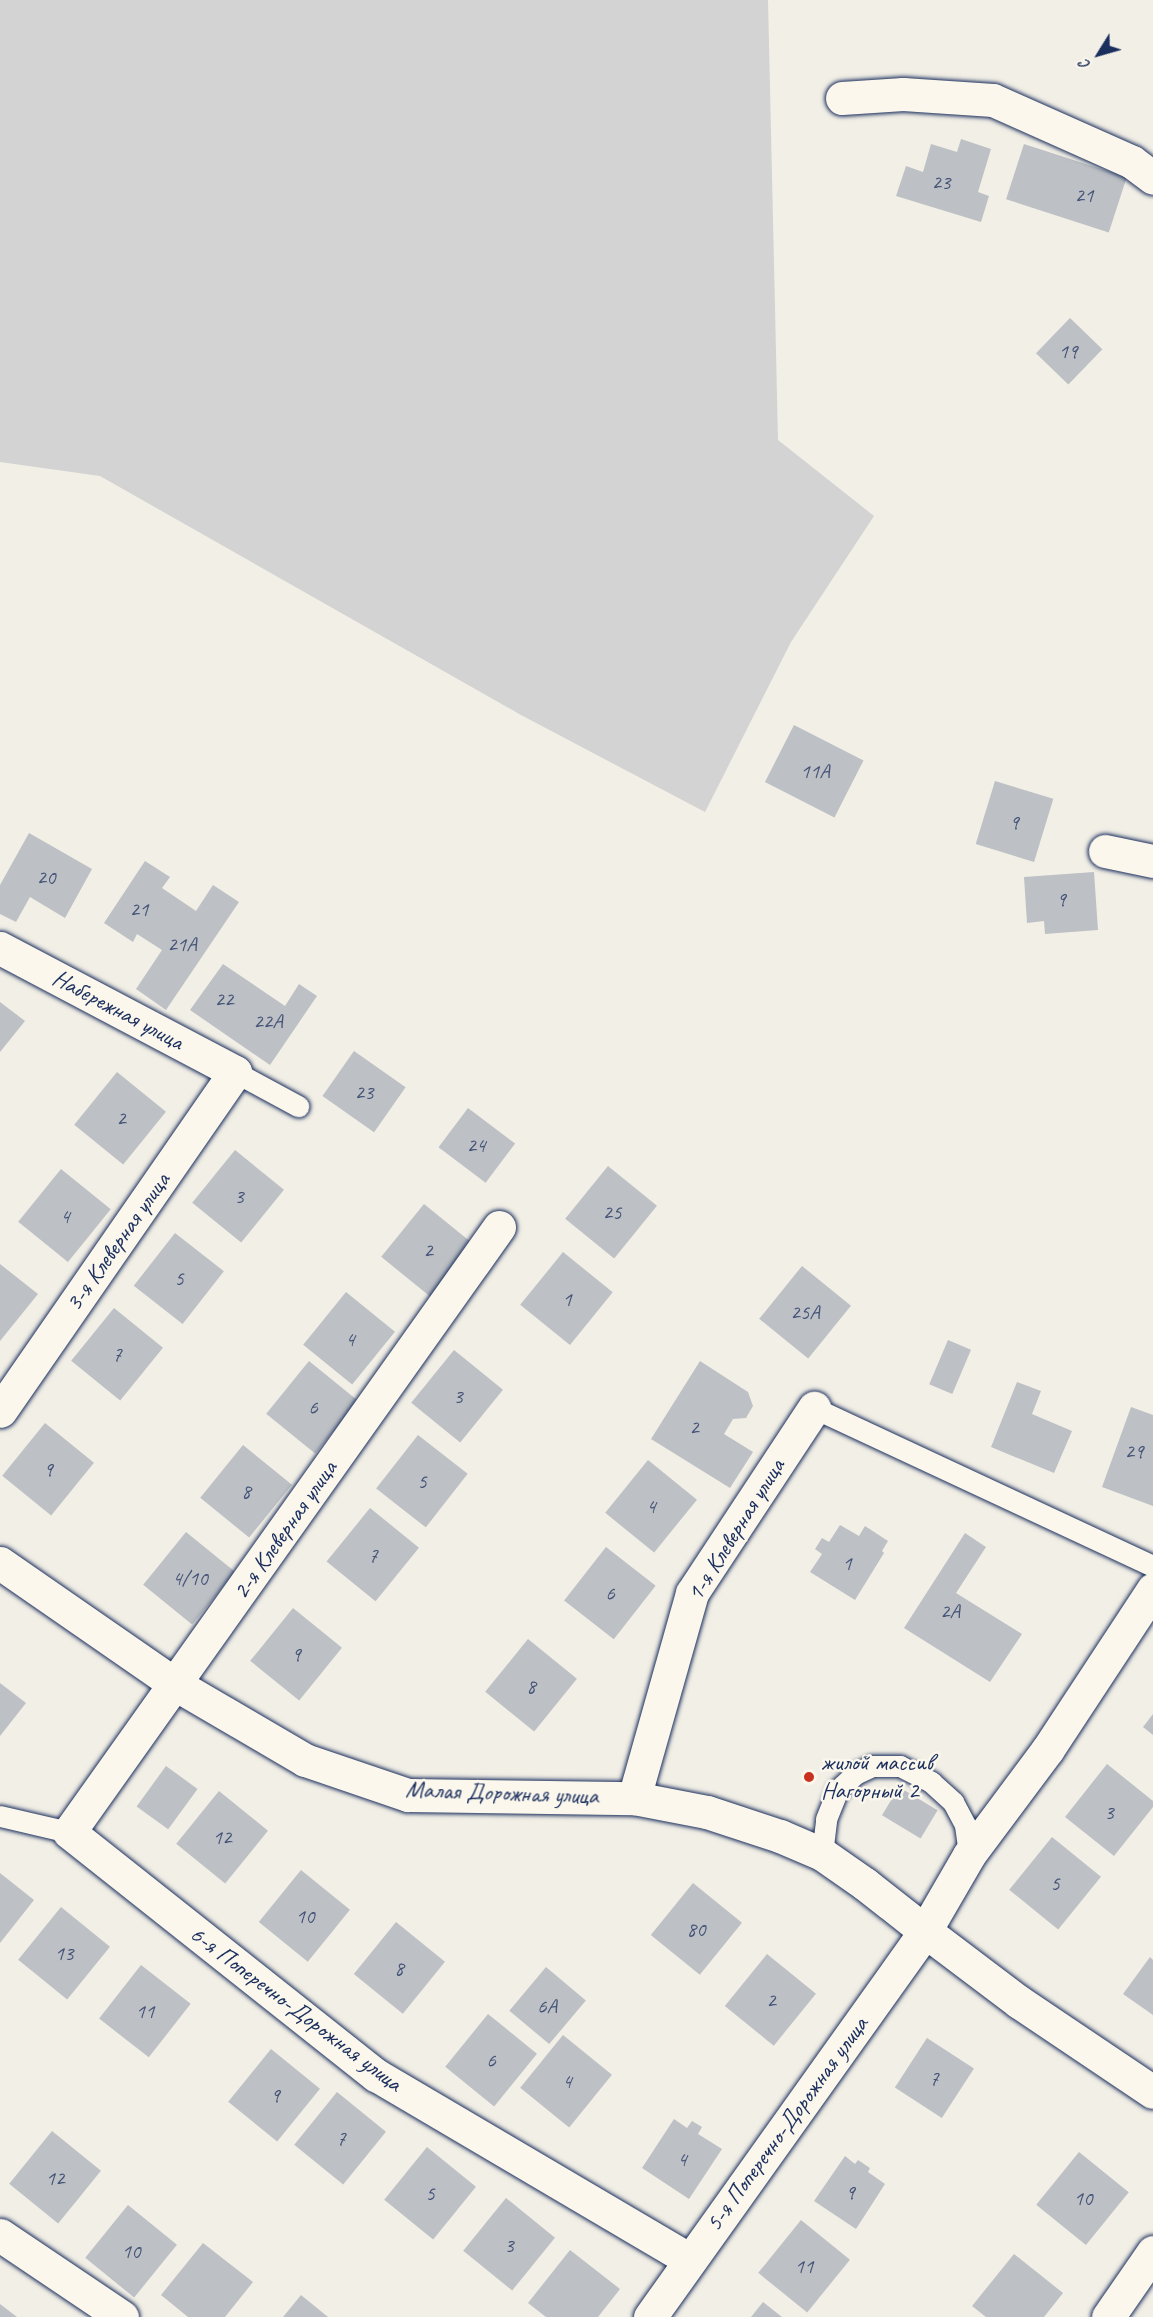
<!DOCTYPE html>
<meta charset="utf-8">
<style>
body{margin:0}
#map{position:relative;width:1153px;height:2317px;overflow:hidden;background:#f2efe6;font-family:Caveat,sans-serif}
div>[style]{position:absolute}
.green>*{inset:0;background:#d2d3d2}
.building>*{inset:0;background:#bdc0c4;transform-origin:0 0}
.roads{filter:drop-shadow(0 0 2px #1b2f5e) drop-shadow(0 0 2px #1b2f5e)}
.lane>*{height:21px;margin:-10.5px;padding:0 10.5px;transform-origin:10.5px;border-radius:10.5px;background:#fbf7ec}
.street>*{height:33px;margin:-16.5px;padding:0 16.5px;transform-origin:16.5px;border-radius:16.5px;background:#fbf7ec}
.secondary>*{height:33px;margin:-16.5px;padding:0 16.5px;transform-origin:16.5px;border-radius:16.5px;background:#fbf7ec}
.dots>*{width:16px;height:16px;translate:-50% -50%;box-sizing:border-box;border:3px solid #fbf7ec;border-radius:50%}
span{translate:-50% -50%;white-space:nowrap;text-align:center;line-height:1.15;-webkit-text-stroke:5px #fbf7ec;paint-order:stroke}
.number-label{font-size:21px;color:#445378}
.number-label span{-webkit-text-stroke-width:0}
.street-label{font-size:24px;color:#1b2f5e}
.poi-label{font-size:24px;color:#1b2f5e}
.left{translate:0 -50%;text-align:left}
.north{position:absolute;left:1069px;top:24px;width:60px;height:60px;-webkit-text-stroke:4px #fbf7ec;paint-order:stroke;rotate:233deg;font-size:16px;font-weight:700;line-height:24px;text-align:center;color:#1b2f5e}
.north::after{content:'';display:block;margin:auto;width:21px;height:27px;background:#1b2f5e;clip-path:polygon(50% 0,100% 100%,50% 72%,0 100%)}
</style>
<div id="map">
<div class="green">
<i style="clip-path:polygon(0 0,768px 0,778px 440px,874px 516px,791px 642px,705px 812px,521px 715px,100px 476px,0 462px)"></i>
</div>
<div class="building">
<i style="clip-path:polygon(961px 139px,991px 149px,978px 192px,989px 196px,981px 222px,896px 196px,906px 166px,923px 172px,931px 144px,957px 152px)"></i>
<i style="left:1024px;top:144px;width:108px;height:58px;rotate:18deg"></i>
<i style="left:1070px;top:318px;width:45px;height:49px;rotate:44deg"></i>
<i style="left:794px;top:725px;width:78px;height:64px;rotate:27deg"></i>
<i style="left:995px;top:781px;width:61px;height:66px;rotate:17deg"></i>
<i style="clip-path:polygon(29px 833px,92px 869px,65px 918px,30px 897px,16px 922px,0 914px,0 885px)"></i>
<i style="clip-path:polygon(145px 861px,170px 877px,162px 888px,196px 911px,213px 885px,239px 902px,166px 1010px,136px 989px,162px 950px,137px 934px,133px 942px,104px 923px)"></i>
<i style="clip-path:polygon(1094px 872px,1098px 930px,1045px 934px,1044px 921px,1027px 923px,1024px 877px)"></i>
<i style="clip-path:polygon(223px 964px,285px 1006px,299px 984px,317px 996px,270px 1065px,190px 1010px)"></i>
<i style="clip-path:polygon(0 1002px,25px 1021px,0 1052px)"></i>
<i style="left:354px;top:1051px;width:63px;height:55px;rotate:35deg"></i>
<i style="left:117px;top:1072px;width:63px;height:68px;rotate:39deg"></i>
<i style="left:468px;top:1108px;width:59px;height:49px;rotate:37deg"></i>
<i style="left:235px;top:1150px;width:63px;height:68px;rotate:39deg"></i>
<i style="left:608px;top:1166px;width:63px;height:68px;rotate:39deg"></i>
<i style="left:61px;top:1169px;width:64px;height:68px;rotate:39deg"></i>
<i style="left:424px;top:1204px;width:63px;height:68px;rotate:39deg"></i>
<i style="left:175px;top:1233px;width:62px;height:67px;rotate:38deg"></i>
<i style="left:563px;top:1252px;width:64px;height:68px;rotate:39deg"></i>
<i style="clip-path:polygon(0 1264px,38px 1294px,0 1341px)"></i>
<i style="left:802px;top:1266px;width:63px;height:68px;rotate:39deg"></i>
<i style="left:346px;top:1292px;width:63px;height:68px;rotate:39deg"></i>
<i style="left:114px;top:1308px;width:63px;height:68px;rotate:39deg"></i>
<i style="left:948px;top:1340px;width:25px;height:48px;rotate:23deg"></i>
<i style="left:454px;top:1350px;width:63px;height:68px;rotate:39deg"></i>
<i style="left:309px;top:1361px;width:63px;height:68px;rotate:39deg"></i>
<i style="clip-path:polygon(700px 1361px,748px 1392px,753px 1406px,746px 1418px,733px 1419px,724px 1434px,753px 1452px,730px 1488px,651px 1439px)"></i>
<i style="clip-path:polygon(1017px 1382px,1041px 1391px,1032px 1414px,1072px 1431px,1054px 1473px,991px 1447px)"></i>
<i style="clip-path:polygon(1131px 1407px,1153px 1415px,1153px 1506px,1102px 1487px)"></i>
<i style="left:45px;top:1423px;width:63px;height:68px;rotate:39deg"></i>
<i style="left:418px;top:1435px;width:63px;height:68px;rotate:38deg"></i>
<i style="left:243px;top:1445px;width:63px;height:68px;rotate:39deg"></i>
<i style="left:648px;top:1460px;width:63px;height:68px;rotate:39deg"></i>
<i style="left:370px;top:1508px;width:63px;height:69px;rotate:39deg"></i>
<i style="clip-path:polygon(840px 1525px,859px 1536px,865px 1526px,888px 1541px,882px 1551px,884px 1553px,855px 1600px,810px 1572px,822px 1554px,815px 1549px,822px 1538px,829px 1542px)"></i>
<i style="left:186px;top:1532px;width:63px;height:68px;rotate:39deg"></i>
<i style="clip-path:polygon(965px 1533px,986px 1547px,956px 1593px,1022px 1634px,990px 1682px,904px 1628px)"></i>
<i style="left:606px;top:1547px;width:63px;height:68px;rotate:38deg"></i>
<i style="left:293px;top:1608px;width:63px;height:68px;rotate:39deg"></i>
<i style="left:528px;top:1639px;width:63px;height:68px;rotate:39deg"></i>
<i style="clip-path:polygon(0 1683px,26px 1703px,0 1736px)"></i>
<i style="clip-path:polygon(1153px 1714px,1153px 1735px,1143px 1727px)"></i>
<i style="clip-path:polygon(1107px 1764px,1153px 1801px,1153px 1807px,1114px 1856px,1065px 1817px)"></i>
<i style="left:166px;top:1766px;width:39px;height:50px;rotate:36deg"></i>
<i style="left:899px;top:1787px;width:45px;height:33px;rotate:31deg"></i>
<i style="left:219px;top:1791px;width:63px;height:68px;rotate:39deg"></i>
<i style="left:1052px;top:1837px;width:63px;height:68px;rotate:39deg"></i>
<i style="left:301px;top:1870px;width:63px;height:67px;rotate:39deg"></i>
<i style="clip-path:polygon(0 1873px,34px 1900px,0 1943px)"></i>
<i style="left:693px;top:1883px;width:63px;height:67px;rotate:39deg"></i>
<i style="left:61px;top:1907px;width:63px;height:68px;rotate:39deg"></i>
<i style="left:396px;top:1922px;width:63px;height:67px;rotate:39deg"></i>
<i style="left:767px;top:1954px;width:63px;height:67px;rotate:39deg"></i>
<i style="clip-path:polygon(1150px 1957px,1153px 1960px,1153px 2015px,1123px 1994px)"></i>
<i style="left:141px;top:1965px;width:63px;height:68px;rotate:38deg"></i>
<i style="left:546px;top:1967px;width:52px;height:57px;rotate:40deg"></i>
<i style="left:488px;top:2014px;width:63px;height:68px;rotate:39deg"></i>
<i style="left:563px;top:2035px;width:63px;height:68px;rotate:39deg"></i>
<i style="left:927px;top:2038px;width:56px;height:59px;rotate:33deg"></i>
<i style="left:271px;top:2049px;width:63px;height:68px;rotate:39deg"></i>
<i style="left:337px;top:2092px;width:63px;height:68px;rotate:39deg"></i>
<i style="clip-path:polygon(674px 2119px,687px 2128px,692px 2121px,702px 2127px,698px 2134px,722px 2149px,689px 2199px,642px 2168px)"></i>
<i style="left:52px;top:2131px;width:63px;height:68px;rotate:39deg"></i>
<i style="left:427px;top:2147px;width:63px;height:68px;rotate:39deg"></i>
<i style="left:1079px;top:2152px;width:64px;height:68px;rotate:39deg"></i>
<i style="clip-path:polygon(845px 2156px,855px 2164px,858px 2160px,870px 2168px,868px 2172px,885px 2184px,856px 2229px,814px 2201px)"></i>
<i style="left:506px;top:2198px;width:63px;height:68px;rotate:39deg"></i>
<i style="left:128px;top:2205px;width:63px;height:68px;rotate:39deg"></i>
<i style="left:801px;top:2220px;width:63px;height:68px;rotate:39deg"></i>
<i style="clip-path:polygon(203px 2243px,253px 2282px,225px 2317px,188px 2317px,161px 2295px)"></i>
<i style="clip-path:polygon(570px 2250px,620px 2289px,598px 2317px,546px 2317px,528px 2303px)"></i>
<i style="clip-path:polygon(1014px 2254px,1063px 2293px,1044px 2317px,986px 2317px,972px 2306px)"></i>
<i style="clip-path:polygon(301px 2295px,328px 2317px,283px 2317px)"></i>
<i style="clip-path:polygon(763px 2302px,782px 2317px,751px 2317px)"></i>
<i style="clip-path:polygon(0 2304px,17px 2317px,0 2317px)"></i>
</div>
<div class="roads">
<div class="lane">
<i style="left:235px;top:1072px;width:72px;rotate:28.4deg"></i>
<i style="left:814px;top:1408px;width:374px;rotate:25deg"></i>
<i style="left:0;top:1816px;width:71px;rotate:13.1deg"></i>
<i style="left:822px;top:1854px;width:35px;rotate:-83deg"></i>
<i style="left:826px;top:1819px;width:31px;rotate:-68deg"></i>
<i style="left:838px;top:1790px;width:23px;rotate:-43deg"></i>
<i style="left:855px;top:1774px;width:19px;rotate:-25deg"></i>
<i style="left:872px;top:1766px;width:28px"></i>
<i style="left:900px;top:1766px;width:35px;rotate:27deg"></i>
<i style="left:931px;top:1782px;width:30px;rotate:42deg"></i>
<i style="left:953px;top:1802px;width:26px;rotate:62deg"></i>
<i style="left:965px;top:1825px;width:30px;rotate:82deg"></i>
</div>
<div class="street">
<i style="left:842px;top:98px;width:61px;rotate:-3.8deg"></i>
<i style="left:903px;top:94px;width:90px;rotate:3.8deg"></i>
<i style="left:993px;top:100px;width:152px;rotate:24deg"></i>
<i style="left:1132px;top:162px;width:26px;rotate:37deg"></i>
<i style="left:1105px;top:851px;width:49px;rotate:11.8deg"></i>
<i style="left:0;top:948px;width:266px;rotate:27.8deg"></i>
<i style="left:235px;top:1072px;width:412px;rotate:124.7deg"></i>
<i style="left:499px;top:1227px;width:742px;rotate:125.4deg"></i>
<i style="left:69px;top:1832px;width:392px;rotate:38.4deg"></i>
<i style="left:376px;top:2075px;width:364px;rotate:30.5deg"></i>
<i style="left:0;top:1563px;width:213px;rotate:34.7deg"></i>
<i style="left:175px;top:1684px;width:151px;rotate:30.3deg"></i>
<i style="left:305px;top:1760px;width:109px;rotate:18.8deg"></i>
<i style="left:408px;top:1795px;width:226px;rotate:0.8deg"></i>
<i style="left:634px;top:1798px;width:74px;rotate:10.9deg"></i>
<i style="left:707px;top:1812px;width:77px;rotate:18.2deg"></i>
<i style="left:780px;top:1836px;width:46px;rotate:23.2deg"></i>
<i style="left:822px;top:1854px;width:52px;rotate:34.9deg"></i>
<i style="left:865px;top:1884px;width:76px;rotate:38.1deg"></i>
<i style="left:634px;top:1798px;width:213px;rotate:-74.2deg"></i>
<i style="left:692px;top:1593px;width:222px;rotate:-56.6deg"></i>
<i style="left:0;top:2235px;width:147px;rotate:33.9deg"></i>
<i style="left:650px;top:2317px;width:474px;rotate:-54.5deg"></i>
<i style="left:925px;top:1931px;width:88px;rotate:-59.9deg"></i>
<i style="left:969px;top:1855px;width:132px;rotate:-53.3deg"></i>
<i style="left:1048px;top:1749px;width:191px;rotate:-56.7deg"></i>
<i style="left:1108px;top:2317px;width:79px;rotate:-55.3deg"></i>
</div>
<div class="secondary">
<i style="left:925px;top:1931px;width:118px;rotate:37.1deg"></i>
<i style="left:1019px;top:2002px;width:161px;rotate:33.9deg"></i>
</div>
</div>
<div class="dots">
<i style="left:809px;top:1777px;background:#c8321e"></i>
</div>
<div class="number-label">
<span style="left:941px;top:182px">23</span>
<span style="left:1084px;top:195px">21</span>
<span style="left:1068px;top:351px">19</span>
<span style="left:815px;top:771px">11А</span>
<span style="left:1014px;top:822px">9</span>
<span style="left:46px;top:877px">20</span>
<span style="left:1061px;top:899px">9</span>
<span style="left:139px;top:909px">21</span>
<span style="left:182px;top:944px">21А</span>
<span style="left:224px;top:999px">22</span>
<span style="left:268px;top:1021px">22А</span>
<span style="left:364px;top:1092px">23</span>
<span style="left:121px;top:1118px">2</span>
<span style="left:476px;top:1145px">24</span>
<span style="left:239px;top:1196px">3</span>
<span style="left:612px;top:1212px">25</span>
<span style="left:65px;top:1216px">4</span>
<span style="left:428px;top:1250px">2</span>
<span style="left:179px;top:1278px">5</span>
<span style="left:567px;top:1299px">1</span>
<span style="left:805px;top:1312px">25А</span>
<span style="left:350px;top:1339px">4</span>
<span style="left:117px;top:1354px">7</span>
<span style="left:458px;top:1396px">3</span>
<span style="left:313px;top:1407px">6</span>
<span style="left:694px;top:1427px">2</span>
<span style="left:1134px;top:1451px">29</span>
<span style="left:48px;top:1469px">9</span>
<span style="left:422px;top:1481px">5</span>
<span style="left:246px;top:1491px">8</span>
<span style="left:651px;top:1506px">4</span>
<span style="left:373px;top:1555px">7</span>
<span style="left:847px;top:1563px">1</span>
<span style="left:190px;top:1578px">4/10</span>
<span style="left:610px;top:1593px">6</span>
<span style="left:950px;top:1611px">2А</span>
<span style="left:296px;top:1654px">9</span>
<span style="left:531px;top:1686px">8</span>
<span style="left:1109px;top:1812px">3</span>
<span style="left:222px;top:1837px">12</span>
<span style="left:1055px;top:1883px">5</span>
<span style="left:305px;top:1916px">10</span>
<span style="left:696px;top:1929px">80</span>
<span style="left:64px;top:1953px">13</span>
<span style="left:399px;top:1968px">8</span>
<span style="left:771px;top:2000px">2</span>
<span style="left:547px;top:2006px">6А</span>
<span style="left:145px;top:2011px">11</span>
<span style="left:491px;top:2060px">6</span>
<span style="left:934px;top:2078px">7</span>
<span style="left:567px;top:2081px">4</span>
<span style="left:275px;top:2095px">9</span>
<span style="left:341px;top:2138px">7</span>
<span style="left:682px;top:2159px">4</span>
<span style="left:55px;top:2178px">12</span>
<span style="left:850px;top:2192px">9</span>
<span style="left:430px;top:2193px">5</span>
<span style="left:1083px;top:2198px">10</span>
<span style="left:509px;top:2245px">3</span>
<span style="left:131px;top:2251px">10</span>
<span style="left:804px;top:2266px">11</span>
</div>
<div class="street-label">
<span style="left:118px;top:1010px;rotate:28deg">Набережная улица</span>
<span style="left:118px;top:1242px;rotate:-55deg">3-я Клеверная улица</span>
<span style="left:285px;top:1530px;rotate:-55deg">2-я Клеверная улица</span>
<span style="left:736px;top:1530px;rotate:-58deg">1-я Клеверная улица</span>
<span style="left:502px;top:1793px;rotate:2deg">Малая Дорожная улица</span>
<span style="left:296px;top:2009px;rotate:37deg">6-я Поперечно-Дорожная улица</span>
<span style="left:787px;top:2124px;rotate:-54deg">5-я Поперечно-Дорожная улица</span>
</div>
<div class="poi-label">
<span class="left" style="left:821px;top:1777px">жилой массив<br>Нагорный 2</span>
</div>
<div class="north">С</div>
</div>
